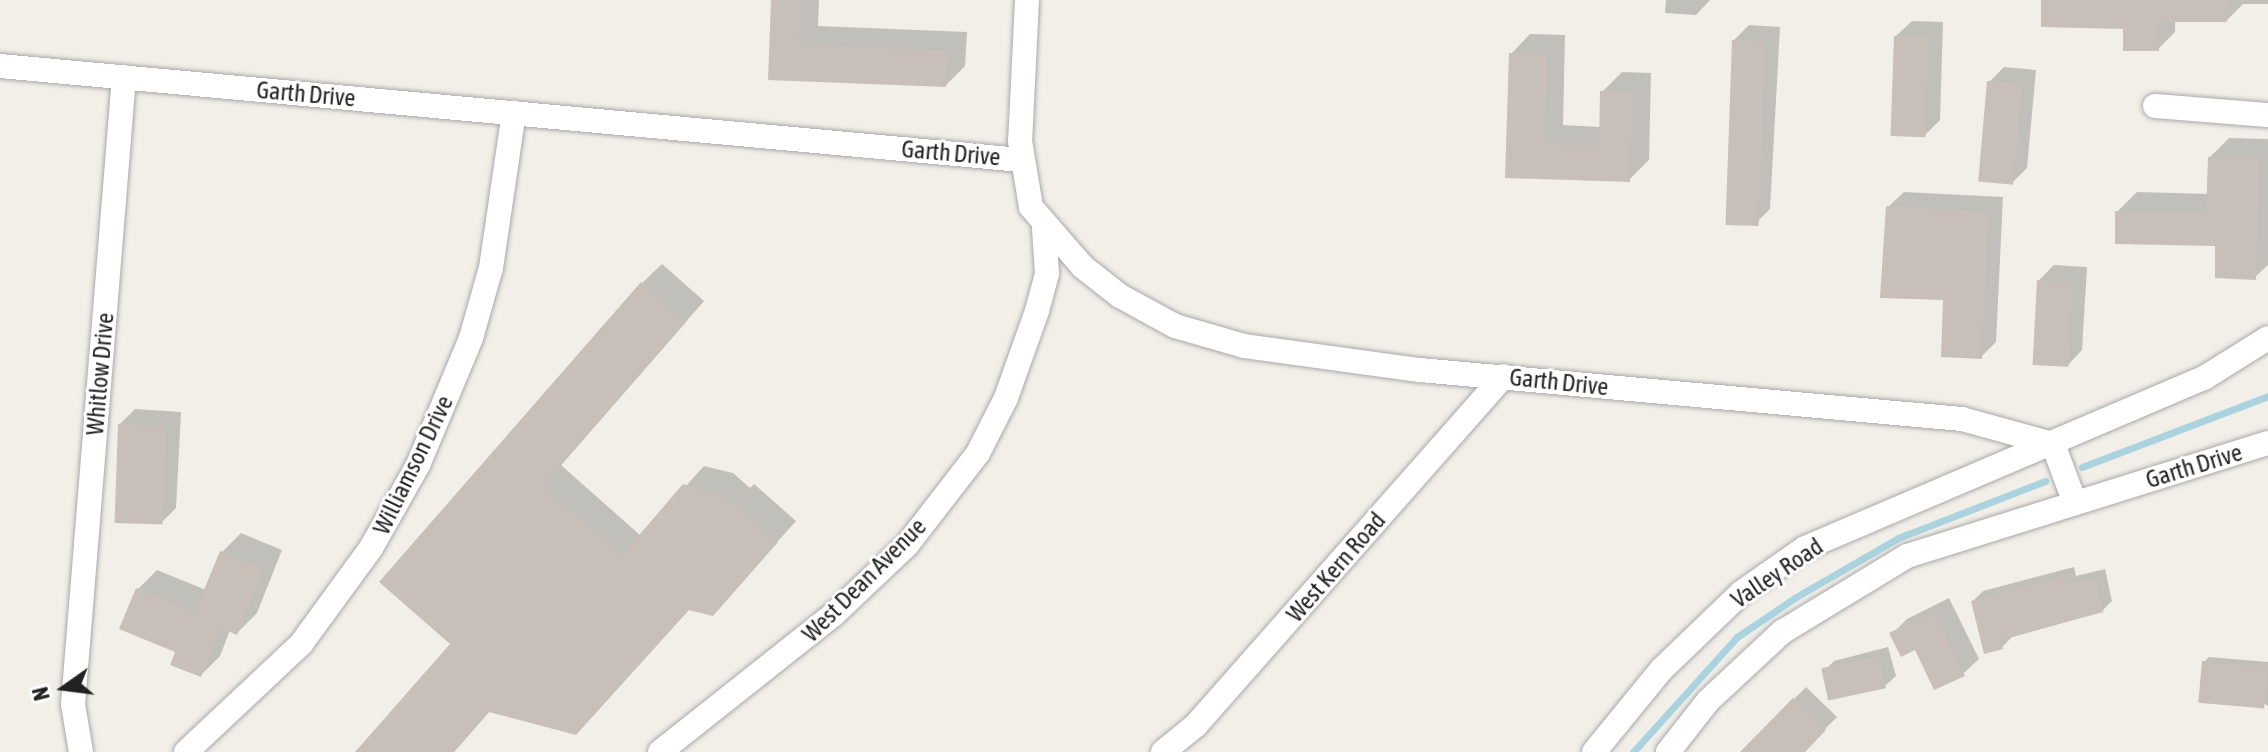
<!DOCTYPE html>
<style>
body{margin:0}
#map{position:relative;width:2268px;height:752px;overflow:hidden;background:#f2efe9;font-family:"Asap Condensed",sans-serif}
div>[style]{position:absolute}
.shadow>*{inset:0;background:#0003}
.stream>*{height:7px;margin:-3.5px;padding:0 3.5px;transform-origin:3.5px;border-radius:3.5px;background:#aad3df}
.building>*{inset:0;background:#c7bfb8;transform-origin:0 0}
.roads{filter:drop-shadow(0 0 2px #a9a9a9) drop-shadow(0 0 2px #a9a9a9)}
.minor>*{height:24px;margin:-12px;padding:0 12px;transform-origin:12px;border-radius:12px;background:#fff}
span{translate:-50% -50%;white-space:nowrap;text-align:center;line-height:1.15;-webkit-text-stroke:6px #fff;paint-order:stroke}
.street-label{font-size:24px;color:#222}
.north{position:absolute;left:24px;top:648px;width:80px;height:80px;-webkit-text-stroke:6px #fff;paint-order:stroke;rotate:256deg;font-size:22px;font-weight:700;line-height:32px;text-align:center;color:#222}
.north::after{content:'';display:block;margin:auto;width:28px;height:36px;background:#222;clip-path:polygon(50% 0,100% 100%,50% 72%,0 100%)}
</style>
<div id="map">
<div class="shadow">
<i style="clip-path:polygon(773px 0,819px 0,818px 26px,967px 32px,965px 66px,946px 85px,770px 78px)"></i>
<i style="clip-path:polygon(1666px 0,1710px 0,1696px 15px,1665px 13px)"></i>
<i style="clip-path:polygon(2043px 0,2268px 0,2268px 4px,2243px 4px,2227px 20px,2175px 20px,2175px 32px,2158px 49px,2125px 27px)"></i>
<i style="clip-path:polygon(1912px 21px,1943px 22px,1940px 120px,1925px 135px,1896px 36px)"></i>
<i style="clip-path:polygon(1749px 25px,1780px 27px,1770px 209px,1755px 224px,1734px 40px)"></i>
<i style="clip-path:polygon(1530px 34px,1565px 35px,1563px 125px,1601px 127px,1602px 92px,1622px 72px,1651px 73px,1649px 160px,1629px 180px,1507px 176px,1511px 54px)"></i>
<i style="clip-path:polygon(2004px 67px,2036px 70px,2027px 168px,2012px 183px,1989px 82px)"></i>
<i style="clip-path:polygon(2229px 138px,2268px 139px,2268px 265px,2255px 277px,2217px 245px,2117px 212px,2137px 192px,2209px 194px,2209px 158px)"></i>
<i style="clip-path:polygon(1904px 192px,2003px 197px,1996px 342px,1981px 357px,1888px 207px)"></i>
<i style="clip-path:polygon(662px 264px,704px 301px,561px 465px,641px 536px,704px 466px,733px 473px,750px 488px,754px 484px,796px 521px,713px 614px,690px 608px,490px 711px,454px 752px,358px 752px,452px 644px,642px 283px)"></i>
<i style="clip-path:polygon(2054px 265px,2087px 267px,2082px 350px,2067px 366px,2039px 280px)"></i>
<i style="clip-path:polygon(135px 409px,181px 412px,176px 508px,161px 523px,120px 424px)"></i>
<i style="clip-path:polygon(241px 533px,282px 550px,257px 613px,237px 633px,230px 630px,220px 656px,201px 675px,178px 651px,138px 589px,157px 570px,206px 590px,222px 552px)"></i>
<i style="clip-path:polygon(2074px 567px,2076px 576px,2105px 569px,2112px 601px,2102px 611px,2012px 637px,2002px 647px,1973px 601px,1983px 591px)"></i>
<i style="clip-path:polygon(1949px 598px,1979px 659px,1963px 674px,1892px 634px,1907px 619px)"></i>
<i style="clip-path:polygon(1888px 647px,1896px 676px,1885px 686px,1824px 671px,1834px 661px)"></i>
<i style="clip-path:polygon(2209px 657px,2268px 662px,2268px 706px,2204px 662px)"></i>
<i style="clip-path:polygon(1806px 687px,1837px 717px,1802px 752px,1741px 752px)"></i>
</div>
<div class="stream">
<i style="left:2082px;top:467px;width:199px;rotate:-20.9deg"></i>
<i style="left:1633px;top:752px;width:155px;rotate:-47.9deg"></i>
<i style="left:1737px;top:637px;width:71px;rotate:-34.1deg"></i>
<i style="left:1796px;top:597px;width:118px;rotate:-30deg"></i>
<i style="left:1898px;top:538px;width:158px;rotate:-21.2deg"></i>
</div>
<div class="building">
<i style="clip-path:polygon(771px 0,801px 0,799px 45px,948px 51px,946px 87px,768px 80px)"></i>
<i style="clip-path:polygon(2041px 0,2228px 0,2227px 22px,2159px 22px,2159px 51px,2123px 51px,2123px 29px,2041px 27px)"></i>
<i style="left:1894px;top:36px;width:35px;height:100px;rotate:2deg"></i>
<i style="left:1732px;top:40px;width:33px;height:185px;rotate:2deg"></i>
<i style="clip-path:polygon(1509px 53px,1547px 54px,1544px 144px,1599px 146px,1600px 91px,1633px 92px,1630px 182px,1505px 178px)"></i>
<i style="left:1987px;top:81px;width:35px;height:101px;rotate:5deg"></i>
<i style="clip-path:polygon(2208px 157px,2259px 158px,2256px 280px,2215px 278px,2215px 246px,2115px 244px,2115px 211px,2206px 213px)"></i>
<i style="clip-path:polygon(1886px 206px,1988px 212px,1982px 359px,1941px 357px,1943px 300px,1880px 298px)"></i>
<i style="left:2037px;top:280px;width:36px;height:85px;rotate:3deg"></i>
<i style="clip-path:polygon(641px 282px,686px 322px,543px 486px,622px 555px,683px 484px,714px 492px,730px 506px,733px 502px,778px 542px,713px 616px,689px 610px,576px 735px,489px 712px,454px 752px,355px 752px,450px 644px,379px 582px)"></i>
<i style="left:118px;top:424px;width:48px;height:99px;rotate:2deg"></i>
<i style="clip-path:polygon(220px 551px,264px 570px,237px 635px,221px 628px,201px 677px,170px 665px,175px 652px,119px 629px,136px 588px,195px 612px)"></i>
<i style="clip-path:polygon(2064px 576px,2066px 585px,2095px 578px,2103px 612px,2001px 640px,2003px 649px,1984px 654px,1971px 601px)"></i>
<i style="clip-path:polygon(1934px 612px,1965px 676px,1934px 690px,1915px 650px,1901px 657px,1889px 633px)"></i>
<i style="left:1879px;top:656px;width:33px;height:59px;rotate:78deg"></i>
<i style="left:2202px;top:661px;width:66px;height:42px;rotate:5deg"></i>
<i style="clip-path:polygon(1793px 698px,1826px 730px,1805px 752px,1740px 752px)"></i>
</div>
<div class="roads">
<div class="minor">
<i style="left:1027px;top:0;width:141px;rotate:92.8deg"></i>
<i style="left:1020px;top:141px;width:67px;rotate:80.5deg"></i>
<i style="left:1031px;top:207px;width:79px;rotate:49.1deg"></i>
<i style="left:1083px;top:267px;width:47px;rotate:38.1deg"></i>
<i style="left:1120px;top:296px;width:63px;rotate:28.6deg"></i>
<i style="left:1175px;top:326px;width:72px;rotate:16.2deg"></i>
<i style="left:1244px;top:346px;width:178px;rotate:7.8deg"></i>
<i style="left:1420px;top:370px;width:544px;rotate:5.17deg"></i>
<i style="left:1962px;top:419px;width:94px;rotate:15.4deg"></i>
<i style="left:2053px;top:444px;width:63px;rotate:69.6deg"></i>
<i style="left:0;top:66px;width:1025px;rotate:5.26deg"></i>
<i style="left:2155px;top:106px;width:113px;rotate:4.6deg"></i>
<i style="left:81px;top:752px;width:49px;rotate:-99.5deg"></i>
<i style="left:73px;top:704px;width:629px;rotate:-85.35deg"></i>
<i style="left:186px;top:752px;width:158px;rotate:-43.2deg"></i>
<i style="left:301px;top:644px;width:119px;rotate:-53.9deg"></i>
<i style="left:371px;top:548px;width:95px;rotate:-60.5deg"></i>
<i style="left:418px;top:465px;width:138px;rotate:-67.3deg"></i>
<i style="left:471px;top:338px;width:73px;rotate:-74.1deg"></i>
<i style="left:491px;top:268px;width:157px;rotate:-81.6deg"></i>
<i style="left:660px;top:752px;width:222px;rotate:-38.4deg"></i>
<i style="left:834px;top:614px;width:100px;rotate:-43.4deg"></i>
<i style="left:907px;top:545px;width:116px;rotate:-52.3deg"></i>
<i style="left:978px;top:453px;width:62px;rotate:-63deg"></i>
<i style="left:1006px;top:398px;width:92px;rotate:-70.4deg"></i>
<i style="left:1037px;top:311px;width:39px;rotate:-75deg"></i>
<i style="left:1047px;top:273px;width:45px;rotate:-93.8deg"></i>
<i style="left:1163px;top:752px;width:43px;rotate:-39.3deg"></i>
<i style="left:1196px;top:725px;width:465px;rotate:-48.6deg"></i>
<i style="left:1594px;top:752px;width:106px;rotate:-50.7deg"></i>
<i style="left:1661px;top:670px;width:112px;rotate:-43.9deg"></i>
<i style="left:1742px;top:592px;width:77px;rotate:-34.9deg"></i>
<i style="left:1805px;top:548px;width:434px;rotate:-23.1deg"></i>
<i style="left:2204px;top:378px;width:75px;rotate:-32deg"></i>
<i style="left:1668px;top:752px;width:65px;rotate:-51.9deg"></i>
<i style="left:1708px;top:701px;width:101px;rotate:-43deg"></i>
<i style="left:1782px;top:632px;width:146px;rotate:-31.3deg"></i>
<i style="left:1907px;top:556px;width:378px;rotate:-17.4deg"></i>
</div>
</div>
<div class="street-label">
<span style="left:306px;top:94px;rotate:5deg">Garth Drive</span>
<span style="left:951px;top:153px;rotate:5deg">Garth Drive</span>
<span style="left:100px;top:374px;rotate:-85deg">Whitlow Drive</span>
<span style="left:1559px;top:382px;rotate:6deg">Garth Drive</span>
<span style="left:413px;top:465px;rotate:-64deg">Williamson Drive</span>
<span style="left:2194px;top:466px;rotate:-17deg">Garth Drive</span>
<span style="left:1336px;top:567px;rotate:-49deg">West Kern Road</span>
<span style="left:1777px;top:573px;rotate:-34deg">Valley Road</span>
<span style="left:864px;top:580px;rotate:-45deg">West Dean Avenue</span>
</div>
<div class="north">N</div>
</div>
